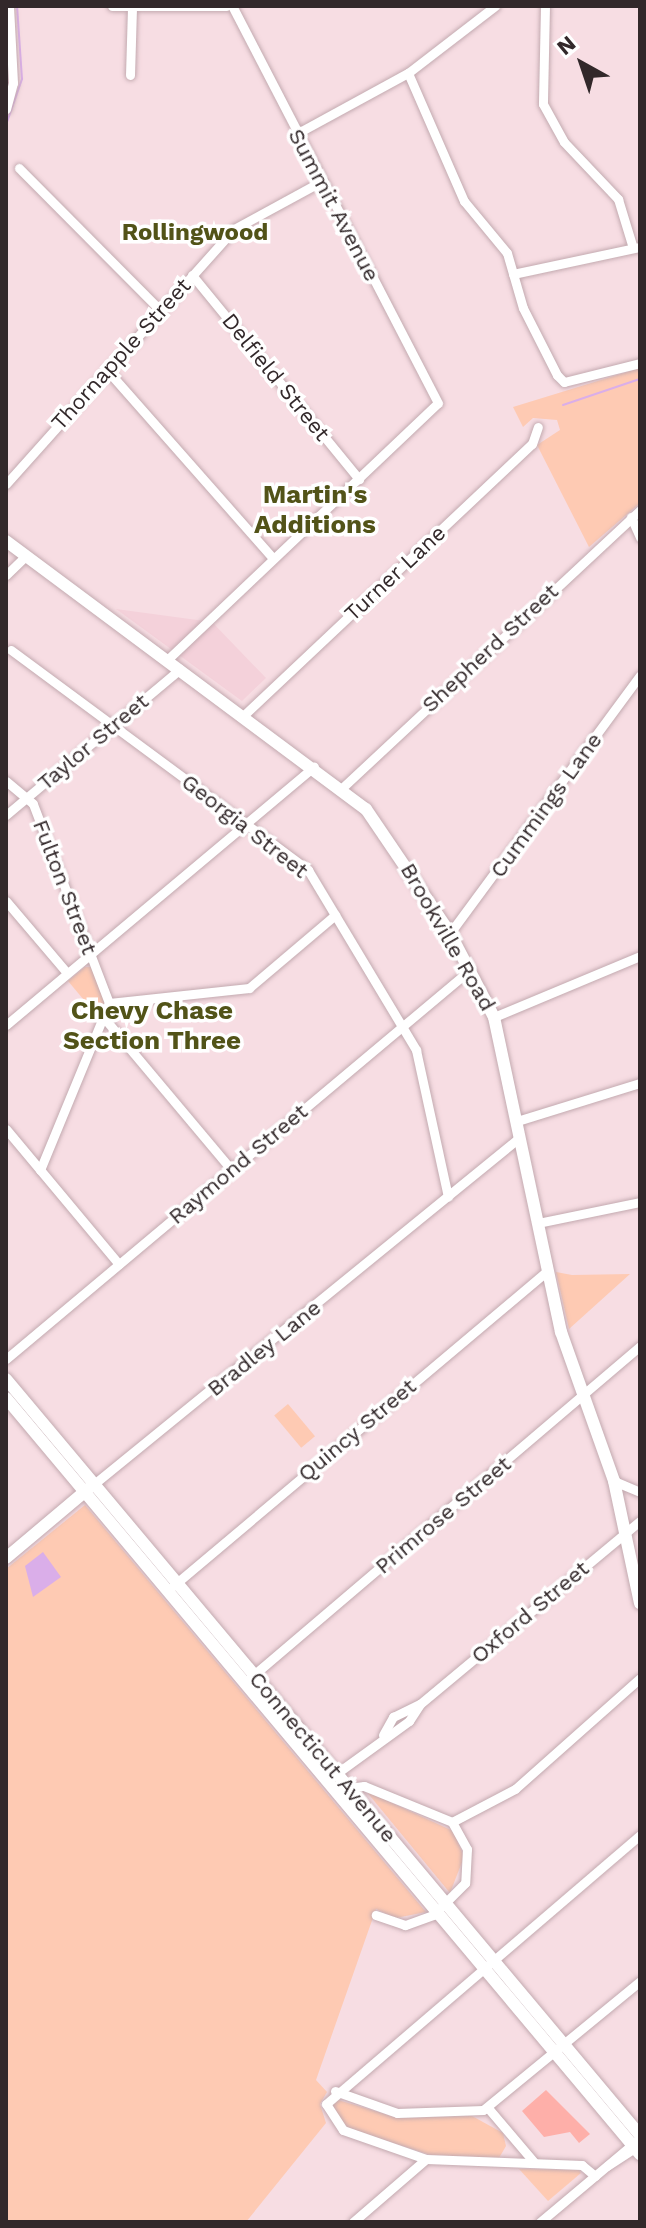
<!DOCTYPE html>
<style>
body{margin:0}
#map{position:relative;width:646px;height:2228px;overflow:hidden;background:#f7dde3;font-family:"Work Sans",sans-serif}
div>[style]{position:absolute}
.built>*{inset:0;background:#f4d1da}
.green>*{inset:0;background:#fecab3;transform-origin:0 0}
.water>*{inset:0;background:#daaee9}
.stream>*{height:2px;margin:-1px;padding:0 1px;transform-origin:1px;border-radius:1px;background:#daaee9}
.building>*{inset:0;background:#feafa9}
.roads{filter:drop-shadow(0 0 2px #c3aab0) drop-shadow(0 0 2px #c3aab0)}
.minor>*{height:9px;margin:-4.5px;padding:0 4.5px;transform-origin:4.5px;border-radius:4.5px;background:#fff}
.major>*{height:12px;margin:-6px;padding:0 6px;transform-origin:6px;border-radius:6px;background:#fff}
span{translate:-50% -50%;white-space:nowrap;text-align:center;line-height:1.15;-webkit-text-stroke:7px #fff;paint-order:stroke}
.street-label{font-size:22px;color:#32282a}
.neighbourhood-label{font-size:24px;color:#525318;font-weight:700}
.quarter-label{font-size:26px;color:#525318;font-weight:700}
.frame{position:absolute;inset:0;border:8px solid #32282a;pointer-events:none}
.north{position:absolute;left:542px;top:24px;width:80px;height:80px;-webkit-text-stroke:6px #fff;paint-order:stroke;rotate:320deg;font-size:22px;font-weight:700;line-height:32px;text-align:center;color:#32282a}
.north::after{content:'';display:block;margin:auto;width:28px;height:36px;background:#32282a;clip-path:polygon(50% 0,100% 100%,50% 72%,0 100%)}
</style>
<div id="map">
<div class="built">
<i style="clip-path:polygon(116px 609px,212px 622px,266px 678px,242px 701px)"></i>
</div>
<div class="green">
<i style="clip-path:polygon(640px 368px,640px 503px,589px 547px,537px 445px,560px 430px,557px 420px,533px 418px,523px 427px,513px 407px)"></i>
<i style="clip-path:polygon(85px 967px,92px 967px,106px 1002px,99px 1018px,68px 981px)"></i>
<i style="clip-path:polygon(556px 1272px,572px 1275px,630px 1274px,569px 1329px)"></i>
<i style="left:288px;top:1404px;width:42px;height:18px;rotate:50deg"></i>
<i style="clip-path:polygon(85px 1505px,426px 1912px,396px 1918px,376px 1909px,316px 2080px,327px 2092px,320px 2104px,326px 2123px,246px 2222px,6px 2222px,6px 1569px)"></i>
<i style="clip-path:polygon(366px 1791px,453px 1831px,464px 1857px,450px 1893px)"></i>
<i style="clip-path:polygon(335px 2099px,398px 2118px,472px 2116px,503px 2133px,506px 2146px,499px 2158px,431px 2155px,343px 2127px,331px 2107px)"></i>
<i style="clip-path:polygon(519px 2169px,579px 2170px,581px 2173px,548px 2201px)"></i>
</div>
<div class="water">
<i style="clip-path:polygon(43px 1552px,61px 1577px,33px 1597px,25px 1566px)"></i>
</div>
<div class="stream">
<i style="left:6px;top:125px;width:49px;rotate:-70.8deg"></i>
<i style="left:22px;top:79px;width:73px;rotate:-93.9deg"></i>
<i style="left:563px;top:405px;width:81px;rotate:-18.7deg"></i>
</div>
<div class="building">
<i style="clip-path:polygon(546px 2090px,590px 2134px,579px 2143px,570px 2132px,544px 2137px,522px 2111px)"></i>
</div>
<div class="roads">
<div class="minor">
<i style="left:112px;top:6px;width:114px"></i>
<i style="left:545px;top:6px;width:98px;rotate:91.2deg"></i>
<i style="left:543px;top:104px;width:43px;rotate:61.1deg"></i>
<i style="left:564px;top:142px;width:79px;rotate:46.5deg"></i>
<i style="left:618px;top:199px;width:51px;rotate:73deg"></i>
<i style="left:408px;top:73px;width:140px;rotate:66.4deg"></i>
<i style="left:464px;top:201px;width:67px;rotate:50.4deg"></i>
<i style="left:507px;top:253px;width:57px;rotate:73.8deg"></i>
<i style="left:523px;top:308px;width:75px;rotate:63.1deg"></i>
<i style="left:557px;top:375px;width:10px;rotate:45deg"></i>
<i style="left:564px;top:382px;width:78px;rotate:-14deg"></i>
<i style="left:130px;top:75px;width:68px;rotate:-88.3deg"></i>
<i style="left:6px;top:109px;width:27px;rotate:-75deg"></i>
<i style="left:13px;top:83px;width:77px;rotate:-93deg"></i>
<i style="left:296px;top:134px;width:128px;rotate:-28.6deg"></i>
<i style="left:408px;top:73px;width:110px;rotate:-37.6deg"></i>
<i style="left:19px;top:168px;width:200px;rotate:45.2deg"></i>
<i style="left:513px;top:274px;width:130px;rotate:-12deg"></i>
<i style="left:192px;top:275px;width:264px;rotate:50.7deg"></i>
<i style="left:107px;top:370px;width:251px;rotate:48.6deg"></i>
<i style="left:6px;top:484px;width:342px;rotate:-48.2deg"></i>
<i style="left:234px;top:229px;width:100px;rotate:-28.6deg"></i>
<i style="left:631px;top:517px;width:22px;rotate:66deg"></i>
<i style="left:6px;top:575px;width:28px;rotate:-44deg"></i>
<i style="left:11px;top:650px;width:370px;rotate:36.5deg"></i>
<i style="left:308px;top:870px;width:210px;rotate:59deg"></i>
<i style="left:416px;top:1050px;width:150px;rotate:77.7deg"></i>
<i style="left:167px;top:660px;width:373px;rotate:-43.5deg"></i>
<i style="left:438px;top:403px;width:447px;rotate:-117.4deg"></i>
<i style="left:244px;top:715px;width:395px;rotate:-43.3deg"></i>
<i style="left:532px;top:444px;width:18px;rotate:-71deg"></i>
<i style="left:6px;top:781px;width:35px;rotate:40deg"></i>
<i style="left:33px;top:804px;width:213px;rotate:69.1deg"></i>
<i style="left:342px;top:788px;width:408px;rotate:-43deg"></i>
<i style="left:6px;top:815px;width:227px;rotate:-40deg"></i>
<i style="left:6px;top:901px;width:94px;rotate:49.7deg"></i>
<i style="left:450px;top:933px;width:320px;rotate:-53.6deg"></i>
<i style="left:494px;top:1017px;width:158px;rotate:-22.7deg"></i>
<i style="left:105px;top:1019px;width:196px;rotate:50deg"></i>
<i style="left:6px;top:1025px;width:402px;rotate:-40deg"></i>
<i style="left:517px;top:1121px;width:129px;rotate:-17.2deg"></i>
<i style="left:6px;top:1129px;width:176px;rotate:50.1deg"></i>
<i style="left:40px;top:1170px;width:181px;rotate:-67.6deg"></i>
<i style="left:109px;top:1003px;width:141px;rotate:-6.1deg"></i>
<i style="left:249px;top:988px;width:113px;rotate:-40.3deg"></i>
<i style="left:538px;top:1223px;width:104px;rotate:-11.6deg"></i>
<i style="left:6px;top:1359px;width:607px;rotate:-39.99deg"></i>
<i style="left:614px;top:1481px;width:28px;rotate:23deg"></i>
<i style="left:94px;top:1484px;width:549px;rotate:-39.16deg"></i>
<i style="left:173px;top:1586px;width:489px;rotate:-40.1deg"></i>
<i style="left:250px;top:1678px;width:512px;rotate:-40.41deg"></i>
<i style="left:383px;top:1735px;width:21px;rotate:-61deg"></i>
<i style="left:393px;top:1717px;width:30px;rotate:-26deg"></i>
<i style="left:420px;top:1704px;width:286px;rotate:-39.8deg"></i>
<i style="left:333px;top:1776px;width:94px;rotate:-35.9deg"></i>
<i style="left:409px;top:1721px;width:20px;rotate:-57deg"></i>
<i style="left:349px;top:1788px;width:15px;rotate:-8deg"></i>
<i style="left:364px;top:1786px;width:95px;rotate:22.2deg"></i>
<i style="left:452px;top:1822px;width:31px;rotate:61deg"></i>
<i style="left:467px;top:1849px;width:34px;rotate:93deg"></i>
<i style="left:465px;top:1883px;width:45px;rotate:135deg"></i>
<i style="left:433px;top:1915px;width:30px;rotate:160deg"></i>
<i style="left:405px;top:1925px;width:31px;rotate:-161deg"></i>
<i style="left:452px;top:1822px;width:71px;rotate:-27.6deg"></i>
<i style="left:515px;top:1789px;width:167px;rotate:-41.6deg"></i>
<i style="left:335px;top:2091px;width:66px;rotate:19.5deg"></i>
<i style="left:397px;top:2113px;width:86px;rotate:-2deg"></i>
<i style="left:483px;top:2110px;width:203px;rotate:-39.4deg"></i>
<i style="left:488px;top:2108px;width:71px;rotate:49.6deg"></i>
<i style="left:607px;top:2166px;width:38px;rotate:-33deg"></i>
<i style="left:595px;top:2176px;width:17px;rotate:-140deg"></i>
<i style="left:582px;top:2165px;width:156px;rotate:-177.8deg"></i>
<i style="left:426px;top:2159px;width:88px;rotate:-160.7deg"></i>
<i style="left:343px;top:2130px;width:31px;rotate:-123deg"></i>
<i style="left:326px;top:2104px;width:413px;rotate:-40.6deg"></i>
<i style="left:353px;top:2222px;width:96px;rotate:-40.8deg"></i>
<i style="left:540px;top:2222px;width:131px;rotate:-40deg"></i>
</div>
<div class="major">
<i style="left:6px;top:541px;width:449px;rotate:36.7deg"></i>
<i style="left:366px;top:809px;width:150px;rotate:55.9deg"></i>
<i style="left:450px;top:933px;width:95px;rotate:62.4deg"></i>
<i style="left:494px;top:1017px;width:322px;rotate:78deg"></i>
<i style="left:561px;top:1332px;width:158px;rotate:70.4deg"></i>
<i style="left:614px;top:1481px;width:125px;rotate:78deg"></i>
<i style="left:6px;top:1379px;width:987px;rotate:50.02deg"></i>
<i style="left:6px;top:1398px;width:987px;rotate:50.02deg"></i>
<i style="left:6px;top:1558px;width:107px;rotate:-40.1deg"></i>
</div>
</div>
<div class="street-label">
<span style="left:334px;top:205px;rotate:62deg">Summit Avenue</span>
<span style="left:121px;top:354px;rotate:-48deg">Thornapple Street</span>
<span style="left:276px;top:377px;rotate:51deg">Delfield Street</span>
<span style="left:395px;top:573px;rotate:-43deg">Turner Lane</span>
<span style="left:490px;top:648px;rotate:-43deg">Shepherd Street</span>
<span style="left:93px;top:742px;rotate:-40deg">Taylor Street</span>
<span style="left:546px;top:805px;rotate:-54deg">Cummings Lane</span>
<span style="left:245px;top:826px;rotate:38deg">Georgia Street</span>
<span style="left:65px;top:887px;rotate:69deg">Fulton Street</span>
<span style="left:448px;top:937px;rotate:60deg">Brookville Road</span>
<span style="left:238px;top:1164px;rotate:-40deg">Raymond Street</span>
<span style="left:264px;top:1348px;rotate:-39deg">Bradley Lane</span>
<span style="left:357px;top:1430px;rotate:-40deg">Quincy Street</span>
<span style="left:443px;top:1515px;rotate:-40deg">Primrose Street</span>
<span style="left:530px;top:1612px;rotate:-40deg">Oxford Street</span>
<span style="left:323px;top:1757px;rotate:50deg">Connecticut Avenue</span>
</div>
<div class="neighbourhood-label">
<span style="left:195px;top:233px">Rollingwood</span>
</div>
<div class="quarter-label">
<span style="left:315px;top:510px">Martin's<br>Additions</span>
<span style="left:152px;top:1026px">Chevy Chase<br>Section Three</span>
</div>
<div class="frame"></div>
<div class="north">N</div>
</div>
